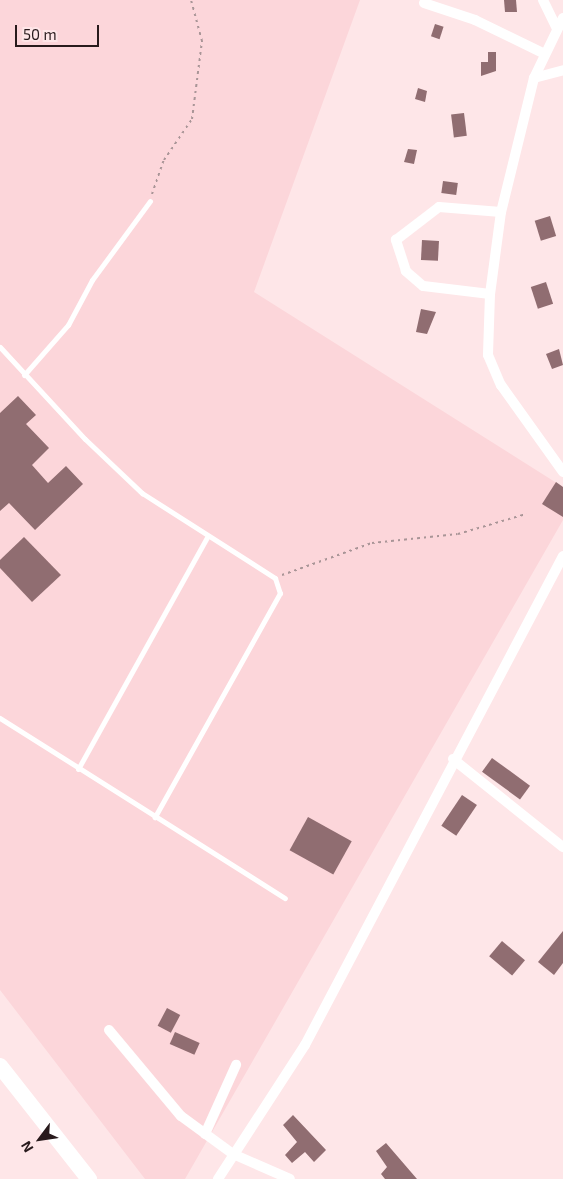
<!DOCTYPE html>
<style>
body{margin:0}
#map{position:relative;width:563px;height:1179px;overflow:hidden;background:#fee6e8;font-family:"Exo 2",sans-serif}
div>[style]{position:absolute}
.built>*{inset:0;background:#fcd6da}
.building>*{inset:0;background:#906d71;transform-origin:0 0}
.path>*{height:2px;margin-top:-1px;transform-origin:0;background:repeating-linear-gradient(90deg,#a99597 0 2.5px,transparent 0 6.5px)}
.lane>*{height:5px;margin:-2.5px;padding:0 2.5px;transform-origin:2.5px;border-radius:2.5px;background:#fff}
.street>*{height:10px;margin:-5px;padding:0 5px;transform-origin:5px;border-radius:5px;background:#fff}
.primary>*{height:16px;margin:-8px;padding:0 8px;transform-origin:8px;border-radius:8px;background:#fff}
span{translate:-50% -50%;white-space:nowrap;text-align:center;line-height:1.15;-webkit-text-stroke:4px #fee6e8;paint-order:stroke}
.north{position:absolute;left:15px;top:1114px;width:50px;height:50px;-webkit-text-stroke:4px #fee6e8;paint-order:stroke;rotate:239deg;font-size:14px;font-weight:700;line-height:20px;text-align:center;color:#281a1c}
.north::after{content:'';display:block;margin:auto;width:18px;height:22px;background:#281a1c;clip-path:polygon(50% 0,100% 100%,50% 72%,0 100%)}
.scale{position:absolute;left:15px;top:25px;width:84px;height:22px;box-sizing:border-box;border:2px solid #281a1c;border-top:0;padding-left:6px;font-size:15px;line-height:18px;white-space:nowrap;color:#281a1c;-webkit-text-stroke:4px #fee6e8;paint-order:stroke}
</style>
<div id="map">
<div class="built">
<i style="clip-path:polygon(0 0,360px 0,254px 292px,563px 487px,563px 520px,185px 1179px,145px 1179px,0 990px)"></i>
</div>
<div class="building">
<i style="clip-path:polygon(504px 0,516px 0,517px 12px,505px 12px)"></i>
<i style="left:435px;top:24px;width:9px;height:13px;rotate:18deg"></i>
<i style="clip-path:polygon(488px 52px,496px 52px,496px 71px,481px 76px,481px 62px,488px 62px)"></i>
<i style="clip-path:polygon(418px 88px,427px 91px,425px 102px,415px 99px)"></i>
<i style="left:464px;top:113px;width:23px;height:13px;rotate:83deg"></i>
<i style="clip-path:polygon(408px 149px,417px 150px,414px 164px,404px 162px)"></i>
<i style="left:443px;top:181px;width:15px;height:12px;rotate:8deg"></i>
<i style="left:550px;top:216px;width:21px;height:16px;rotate:73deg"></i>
<i style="left:422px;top:240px;width:17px;height:20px;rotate:3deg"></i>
<i style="left:546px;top:282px;width:23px;height:16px;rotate:72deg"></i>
<i style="clip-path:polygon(421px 309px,436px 312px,427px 334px,416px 332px)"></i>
<i style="clip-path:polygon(559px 349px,563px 365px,552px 369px,546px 354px)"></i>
<i style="clip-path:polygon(18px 396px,36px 415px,26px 424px,49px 448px,32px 465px,48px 483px,66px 466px,83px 484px,35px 530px,9px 503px,0 511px,0 413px)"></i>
<i style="clip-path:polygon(556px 482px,563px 487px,563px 517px,542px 504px)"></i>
<i style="clip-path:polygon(24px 537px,61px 575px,32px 602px,0 568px,0 560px)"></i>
<i style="left:492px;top:758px;width:47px;height:17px;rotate:36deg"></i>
<i style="left:462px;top:795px;width:18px;height:37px;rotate:34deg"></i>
<i style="left:308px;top:817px;width:50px;height:38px;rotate:29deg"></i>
<i style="clip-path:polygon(563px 931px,563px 963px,554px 975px,538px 962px)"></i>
<i style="left:502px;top:941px;width:30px;height:20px;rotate:40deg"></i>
<i style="left:167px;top:1008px;width:15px;height:20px;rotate:28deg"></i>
<i style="left:175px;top:1032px;width:27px;height:13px;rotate:24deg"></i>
<i style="clip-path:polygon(293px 1115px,326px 1150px,314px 1162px,305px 1152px,292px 1163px,285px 1155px,297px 1142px,283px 1125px)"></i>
<i style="clip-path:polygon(386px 1143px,417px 1179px,385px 1179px,381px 1174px,387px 1167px,376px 1151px)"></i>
</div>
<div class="path">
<i style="left:152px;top:194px;width:36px;rotate:-71deg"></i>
<i style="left:164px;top:160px;width:50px;rotate:-55.7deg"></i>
<i style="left:192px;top:119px;width:79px;rotate:-82.7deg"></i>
<i style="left:202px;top:41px;width:42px;rotate:-105deg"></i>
<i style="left:282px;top:575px;width:96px;rotate:-19.6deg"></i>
<i style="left:372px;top:543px;width:86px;rotate:-6deg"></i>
<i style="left:458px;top:534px;width:71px;rotate:-16.4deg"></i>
</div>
<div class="lane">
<i style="left:0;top:347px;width:125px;rotate:47.3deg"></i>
<i style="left:85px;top:439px;width:79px;rotate:43.5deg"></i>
<i style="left:142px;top:493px;width:158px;rotate:32.6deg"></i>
<i style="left:275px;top:578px;width:16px;rotate:72deg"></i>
<i style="left:280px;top:593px;width:257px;rotate:119.2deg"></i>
<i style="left:24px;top:375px;width:67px;rotate:-48.7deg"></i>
<i style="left:68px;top:325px;width:51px;rotate:-61.9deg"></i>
<i style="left:92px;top:280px;width:98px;rotate:-53.7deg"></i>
<i style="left:0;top:718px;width:337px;rotate:32.3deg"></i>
<i style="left:78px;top:769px;width:265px;rotate:-60.9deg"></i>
</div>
<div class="street">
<i style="left:543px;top:0;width:32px;rotate:64deg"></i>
<i style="left:424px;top:3px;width:54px;rotate:18.4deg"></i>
<i style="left:475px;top:20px;width:76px;rotate:25.9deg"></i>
<i style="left:563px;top:18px;width:67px;rotate:115.8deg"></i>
<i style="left:534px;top:78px;width:138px;rotate:103.8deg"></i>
<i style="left:501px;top:212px;width:83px;rotate:97.6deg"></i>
<i style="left:490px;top:294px;width:61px;rotate:91.9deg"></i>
<i style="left:488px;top:355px;width:33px;rotate:67deg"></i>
<i style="left:501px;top:385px;width:107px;rotate:54.5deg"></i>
<i style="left:534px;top:78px;width:30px;rotate:-15deg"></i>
<i style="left:490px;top:294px;width:67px;rotate:-173.2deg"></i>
<i style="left:423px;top:286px;width:23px;rotate:-139deg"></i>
<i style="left:406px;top:271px;width:33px;rotate:-108deg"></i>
<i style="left:396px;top:240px;width:54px;rotate:-37.5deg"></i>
<i style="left:439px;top:207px;width:62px;rotate:4.6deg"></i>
<i style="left:453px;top:759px;width:141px;rotate:38.7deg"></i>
<i style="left:109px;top:1030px;width:112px;rotate:50.1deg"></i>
<i style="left:181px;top:1116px;width:64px;rotate:36.2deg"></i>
<i style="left:233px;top:1154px;width:62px;rotate:23.7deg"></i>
<i style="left:205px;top:1134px;width:76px;rotate:-65.8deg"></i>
<i style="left:218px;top:1179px;width:160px;rotate:-57deg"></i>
<i style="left:305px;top:1045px;width:553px;rotate:-62.18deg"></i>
</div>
<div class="primary">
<i style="left:0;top:1066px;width:144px;rotate:51.8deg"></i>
</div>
<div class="north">N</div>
<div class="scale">50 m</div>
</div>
